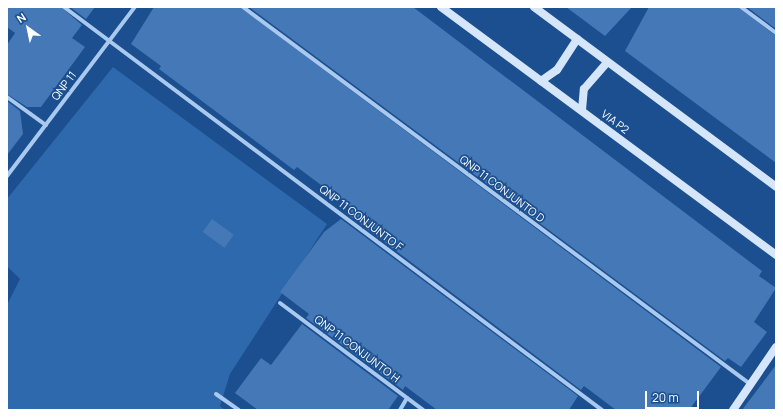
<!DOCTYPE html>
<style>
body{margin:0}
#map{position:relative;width:783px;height:417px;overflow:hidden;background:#1b4f8f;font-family:Manrope,sans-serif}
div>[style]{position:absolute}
.green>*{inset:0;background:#2e69ad}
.building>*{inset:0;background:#4478b7;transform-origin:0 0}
.minor>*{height:4px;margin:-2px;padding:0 2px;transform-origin:2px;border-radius:2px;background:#a9c9ee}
.secondary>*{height:8px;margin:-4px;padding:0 4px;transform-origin:4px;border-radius:4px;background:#d6e6fa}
span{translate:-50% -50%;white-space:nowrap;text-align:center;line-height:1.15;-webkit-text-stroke:3.5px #1b4f8f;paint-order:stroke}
.street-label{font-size:11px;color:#fff}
.frame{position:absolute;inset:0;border:8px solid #fff;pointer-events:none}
.north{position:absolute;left:8px;top:8px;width:40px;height:40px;-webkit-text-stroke:3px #1b4f8f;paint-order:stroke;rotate:327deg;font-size:11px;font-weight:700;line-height:16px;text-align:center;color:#fff}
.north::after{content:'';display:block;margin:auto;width:14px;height:18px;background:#fff;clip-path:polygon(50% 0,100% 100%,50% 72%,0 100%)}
.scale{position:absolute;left:645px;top:391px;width:54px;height:18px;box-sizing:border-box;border:2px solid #fff;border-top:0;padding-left:5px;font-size:12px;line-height:14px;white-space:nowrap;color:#fff;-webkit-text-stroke:3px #1b4f8f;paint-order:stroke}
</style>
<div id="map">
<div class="green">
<i style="clip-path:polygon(113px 67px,327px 224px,230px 374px,220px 406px,225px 410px,7px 410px,7px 305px,20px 279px,7px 266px,7px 199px)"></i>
</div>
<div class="building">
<i style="clip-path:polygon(7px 7px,61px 7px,82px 25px,72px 38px,85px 47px,41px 107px,27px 107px,7px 94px,7px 45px,15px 33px,7px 27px)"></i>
<i style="clip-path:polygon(70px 7px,95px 7px,86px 19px)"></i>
<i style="clip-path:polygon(154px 7px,240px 7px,721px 367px,689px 410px,616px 410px,584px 386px,581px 390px,347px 214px,353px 209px,297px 167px,294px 170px,159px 69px,161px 66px,131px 44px)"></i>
<i style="clip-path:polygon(249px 7px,413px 7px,762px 271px,759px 276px,776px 288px,754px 322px,767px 332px,741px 367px,728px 358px,725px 361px)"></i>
<i style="clip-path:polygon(566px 7px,632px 7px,605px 36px)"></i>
<i style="clip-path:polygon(649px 7px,738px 7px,776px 36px,776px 163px,625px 51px)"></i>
<i style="clip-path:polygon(747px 7px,776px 7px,776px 29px)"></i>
<i style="clip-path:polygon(7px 101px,20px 111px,23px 134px,7px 155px)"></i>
<i style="left:212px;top:219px;width:27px;height:16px;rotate:36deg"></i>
<i style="clip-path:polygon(341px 219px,578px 396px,569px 410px,437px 410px,405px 386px,403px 390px,306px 318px,309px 314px,280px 292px,324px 232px)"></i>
<i style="clip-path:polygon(302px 324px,398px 396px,388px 410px,258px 410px,235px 393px,261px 358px,271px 365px)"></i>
<i style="clip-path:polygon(776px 365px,776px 410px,742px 410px)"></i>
</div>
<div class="minor">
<i style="left:64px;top:7px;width:672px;rotate:36.84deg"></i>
<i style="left:243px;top:7px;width:632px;rotate:36.63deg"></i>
<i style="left:741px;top:7px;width:44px;rotate:36.6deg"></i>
<i style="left:7px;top:97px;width:48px;rotate:35.7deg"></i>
<i style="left:7px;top:176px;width:212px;rotate:-52.9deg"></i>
<i style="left:280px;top:303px;width:179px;rotate:36.8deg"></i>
<i style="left:216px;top:394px;width:28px;rotate:35deg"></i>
<i style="left:400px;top:410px;width:14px;rotate:-60deg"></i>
</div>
<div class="secondary">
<i style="left:441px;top:7px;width:417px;rotate:36.5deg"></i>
<i style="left:534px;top:7px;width:302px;rotate:36.6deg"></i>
<i style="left:541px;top:81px;width:19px;rotate:-35deg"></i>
<i style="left:557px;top:70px;width:37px;rotate:-57deg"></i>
<i style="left:582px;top:110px;width:21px;rotate:-85deg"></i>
<i style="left:584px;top:89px;width:35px;rotate:-49deg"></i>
<i style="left:733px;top:410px;width:76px;rotate:-55.7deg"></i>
</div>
<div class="street-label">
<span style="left:64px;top:86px;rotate:-53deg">QNP 11</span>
<span style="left:615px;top:122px;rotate:37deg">VIA P2</span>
<span style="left:502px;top:189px;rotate:37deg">QNP 11 CONJUNTO D</span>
<span style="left:361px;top:218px;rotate:37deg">QNP 11 CONJUNTO F</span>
<span style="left:357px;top:349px;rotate:37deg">QNP 11 CONJUNTO H</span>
</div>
<div class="frame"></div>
<div class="north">N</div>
<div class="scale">20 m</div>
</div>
